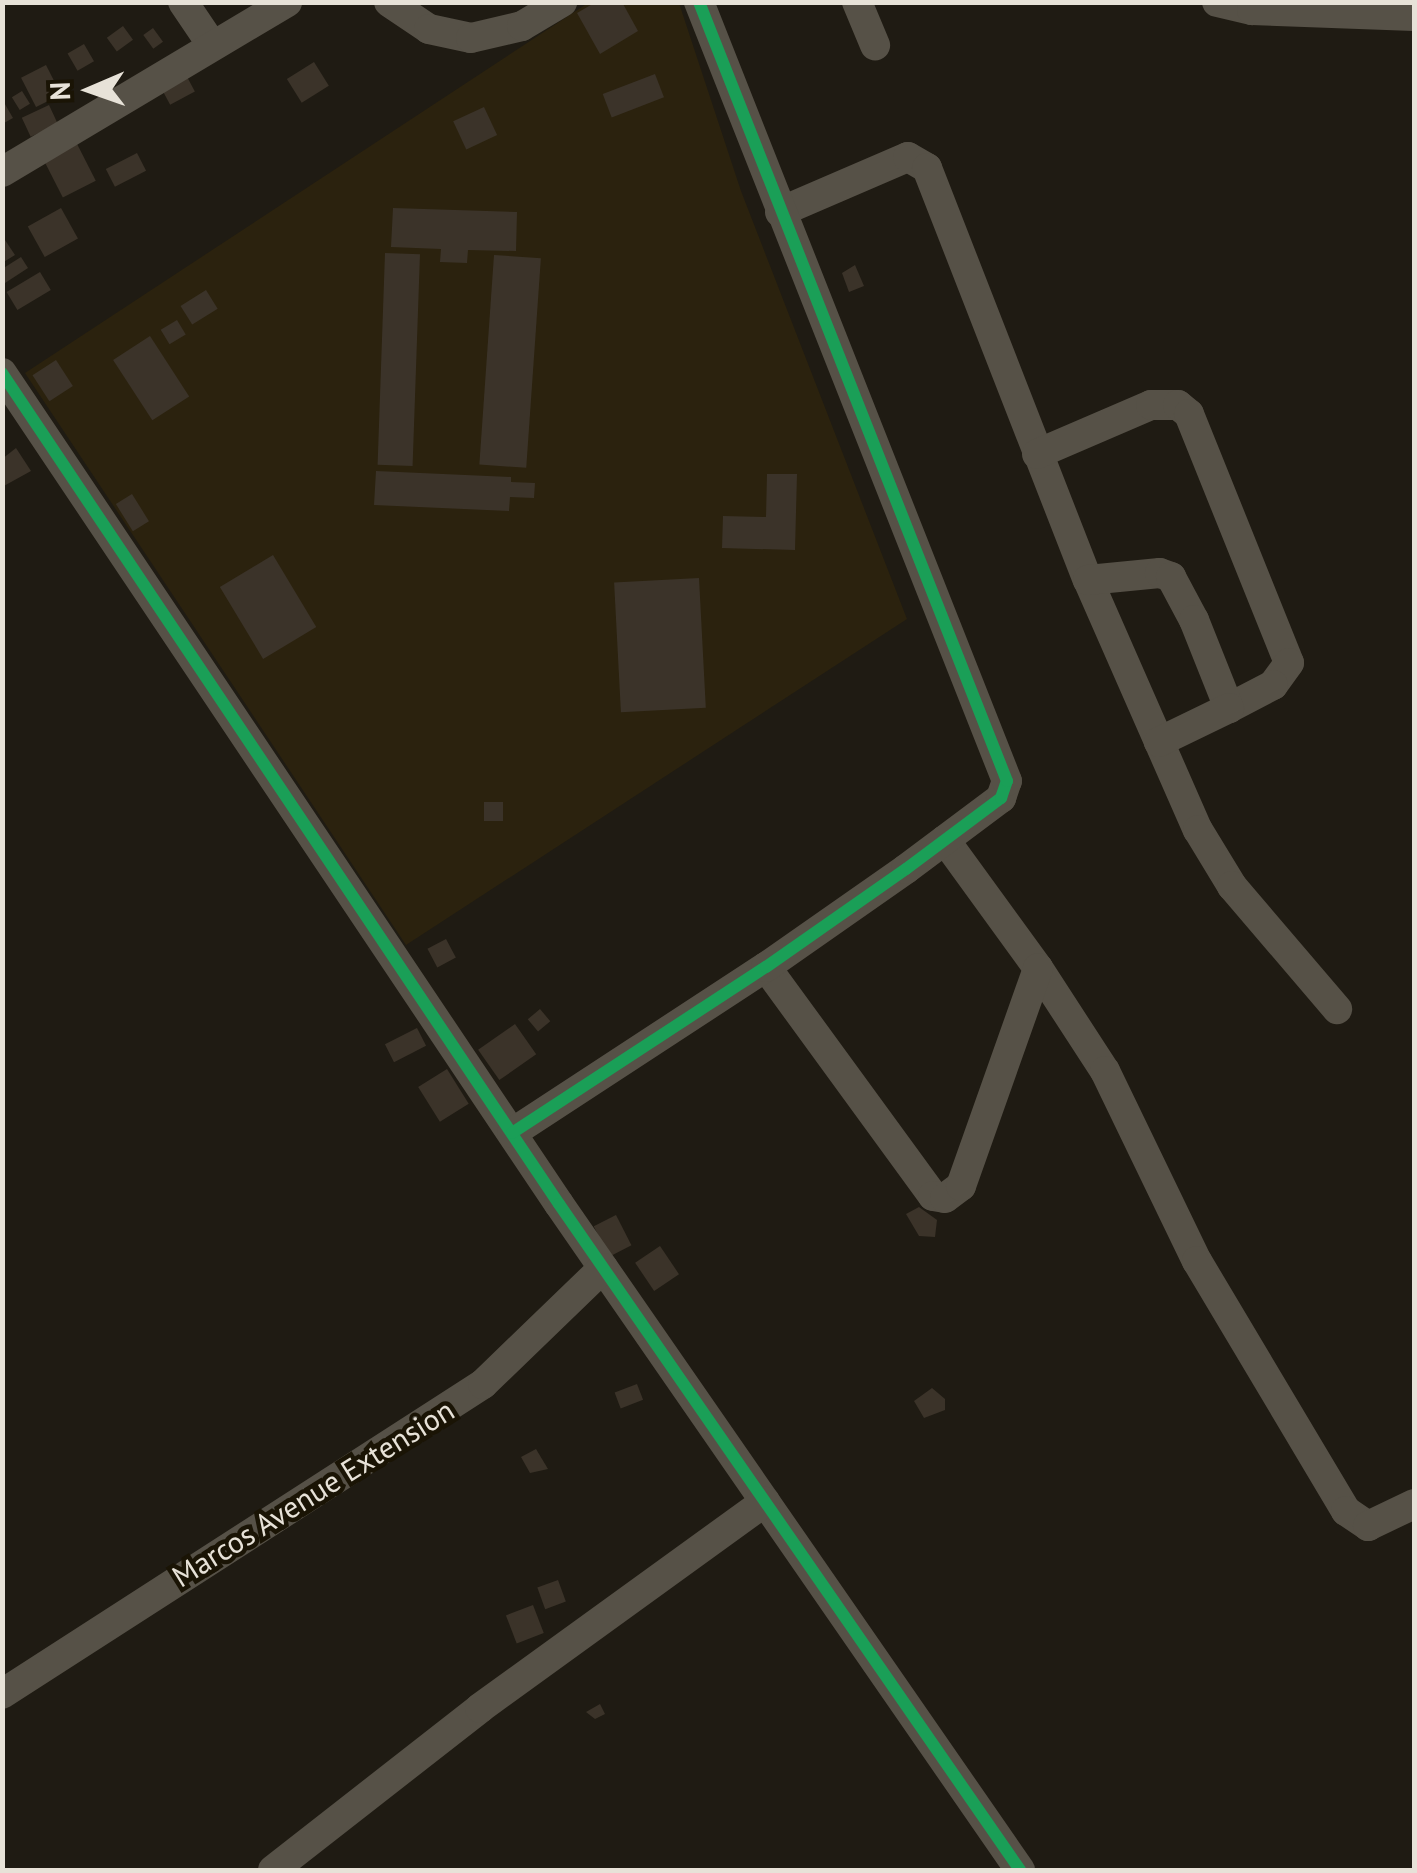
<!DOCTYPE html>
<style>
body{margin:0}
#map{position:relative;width:1417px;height:1873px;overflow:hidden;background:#1f1b13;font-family:"PT Sans",sans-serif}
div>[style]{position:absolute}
.built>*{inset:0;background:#2b220e}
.building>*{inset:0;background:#3b3329;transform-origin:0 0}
.minor>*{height:30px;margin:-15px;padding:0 15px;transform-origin:15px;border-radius:15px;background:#565147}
.cycleway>*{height:12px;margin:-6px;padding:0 6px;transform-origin:6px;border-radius:6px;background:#1a9f57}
span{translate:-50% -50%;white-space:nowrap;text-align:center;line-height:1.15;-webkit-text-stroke:9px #1a1405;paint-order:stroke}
.street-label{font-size:30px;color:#e7e2d8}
.frame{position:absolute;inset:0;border:5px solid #e7e2d8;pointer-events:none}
.north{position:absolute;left:40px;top:40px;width:100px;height:100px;-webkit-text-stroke:8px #1a1405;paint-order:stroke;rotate:268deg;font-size:28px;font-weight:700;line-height:40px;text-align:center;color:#e7e2d8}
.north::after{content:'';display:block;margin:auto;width:35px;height:45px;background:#e7e2d8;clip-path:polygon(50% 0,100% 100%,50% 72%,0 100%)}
</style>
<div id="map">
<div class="built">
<i style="clip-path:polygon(588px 3px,679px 3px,741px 191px,907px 619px,406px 945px,25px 373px)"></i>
</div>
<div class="building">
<i style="clip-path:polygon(596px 2px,622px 2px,638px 31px,600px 54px,577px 13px)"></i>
<i style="left:123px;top:26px;width:17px;height:20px;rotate:54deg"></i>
<i style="left:153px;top:28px;width:17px;height:12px;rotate:54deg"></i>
<i style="left:84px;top:44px;width:20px;height:19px;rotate:60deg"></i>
<i style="left:314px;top:62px;width:28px;height:32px;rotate:58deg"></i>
<i style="left:46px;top:65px;width:33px;height:28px;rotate:63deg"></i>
<i style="left:185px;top:73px;width:21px;height:28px;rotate:62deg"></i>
<i style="left:655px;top:74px;width:25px;height:56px;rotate:69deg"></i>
<i style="left:22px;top:91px;width:15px;height:12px;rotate:58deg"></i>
<i style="clip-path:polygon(2px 99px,13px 118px,4px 123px,2px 120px)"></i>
<i style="left:49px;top:105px;width:21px;height:30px;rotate:65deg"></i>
<i style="left:484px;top:107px;width:31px;height:34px;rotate:65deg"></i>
<i style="left:74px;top:138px;width:48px;height:37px;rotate:63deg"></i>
<i style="left:137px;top:153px;width:20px;height:35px;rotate:63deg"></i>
<i style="left:61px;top:208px;width:35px;height:38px;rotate:61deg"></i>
<i style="clip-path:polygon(393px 208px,517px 212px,516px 251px,468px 250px,467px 263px,440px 262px,441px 249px,391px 247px)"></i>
<i style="clip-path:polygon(5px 240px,15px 255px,2px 263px,2px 242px)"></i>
<i style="left:385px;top:253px;width:35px;height:212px;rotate:2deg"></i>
<i style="left:494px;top:255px;width:47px;height:210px;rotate:4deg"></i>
<i style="clip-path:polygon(21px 257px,28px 268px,5px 283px,2px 269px)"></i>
<i style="clip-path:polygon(855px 265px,864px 286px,849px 292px,842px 273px)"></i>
<i style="left:40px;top:272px;width:21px;height:39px;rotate:59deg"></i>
<i style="left:206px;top:290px;width:22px;height:30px;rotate:58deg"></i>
<i style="left:177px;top:320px;width:17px;height:19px;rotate:59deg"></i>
<i style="left:150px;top:336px;width:72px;height:44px;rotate:57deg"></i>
<i style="left:56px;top:360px;width:31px;height:28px;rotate:57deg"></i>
<i style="clip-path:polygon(16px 448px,31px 471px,2px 487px,2px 459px)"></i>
<i style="clip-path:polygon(376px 471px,511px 477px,511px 482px,535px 483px,534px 498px,510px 497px,509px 511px,374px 505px)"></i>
<i style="clip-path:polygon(767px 474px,797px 474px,795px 550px,722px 548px,723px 516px,766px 517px)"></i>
<i style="left:132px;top:494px;width:32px;height:19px;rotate:58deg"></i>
<i style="left:273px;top:555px;width:84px;height:62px;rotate:59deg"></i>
<i style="left:699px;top:578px;width:130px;height:85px;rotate:87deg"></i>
<i style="left:503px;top:802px;width:19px;height:19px;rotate:90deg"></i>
<i style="left:446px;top:939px;width:21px;height:21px;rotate:62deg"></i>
<i style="left:540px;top:1009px;width:16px;height:16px;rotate:50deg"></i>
<i style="left:515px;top:1024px;width:37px;height:45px;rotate:55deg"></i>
<i style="left:417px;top:1028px;width:20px;height:36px;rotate:63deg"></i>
<i style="left:447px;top:1069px;width:41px;height:34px;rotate:58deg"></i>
<i style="clip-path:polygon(919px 1207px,937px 1220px,935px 1237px,919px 1236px,906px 1214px)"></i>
<i style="left:616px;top:1215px;width:34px;height:25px;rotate:63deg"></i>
<i style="left:660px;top:1246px;width:34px;height:30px;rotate:56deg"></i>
<i style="left:637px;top:1384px;width:17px;height:24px;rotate:69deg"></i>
<i style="clip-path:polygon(932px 1388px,945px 1399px,945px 1410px,924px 1418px,914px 1401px)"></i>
<i style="clip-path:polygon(536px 1449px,548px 1469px,530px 1473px,521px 1457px)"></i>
<i style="left:558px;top:1580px;width:23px;height:22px;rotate:70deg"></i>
<i style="left:533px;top:1605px;width:30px;height:29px;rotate:69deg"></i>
<i style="clip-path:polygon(600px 1704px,605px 1714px,595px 1719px,586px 1712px)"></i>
</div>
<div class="minor">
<i style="left:183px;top:2px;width:52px;rotate:56deg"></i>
<i style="left:389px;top:2px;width:48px;rotate:34deg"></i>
<i style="left:429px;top:29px;width:43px;rotate:12.1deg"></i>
<i style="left:471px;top:38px;width:52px;rotate:-13.2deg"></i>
<i style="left:522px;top:26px;width:47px;rotate:-31deg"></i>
<i style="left:857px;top:2px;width:47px;rotate:67.3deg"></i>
<i style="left:1217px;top:2px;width:36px;rotate:13deg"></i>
<i style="left:1252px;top:10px;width:162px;rotate:2.1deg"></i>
<i style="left:2px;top:172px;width:332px;rotate:-30.8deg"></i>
<i style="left:780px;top:212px;width:139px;rotate:-23.3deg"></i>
<i style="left:908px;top:157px;width:22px;rotate:30deg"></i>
<i style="left:927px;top:168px;width:442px;rotate:68.7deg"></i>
<i style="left:1088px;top:580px;width:273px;rotate:66.3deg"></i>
<i style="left:1198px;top:830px;width:66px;rotate:58.7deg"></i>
<i style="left:1232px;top:886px;width:162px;rotate:49.5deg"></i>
<i style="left:2px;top:373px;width:1000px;rotate:56.17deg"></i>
<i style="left:559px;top:1204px;width:810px;rotate:55.31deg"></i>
<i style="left:1037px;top:454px;width:124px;rotate:-23.3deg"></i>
<i style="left:1151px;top:405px;width:27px"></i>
<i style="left:1178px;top:405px;width:14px;rotate:39deg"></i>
<i style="left:1189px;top:414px;width:268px;rotate:68.1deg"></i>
<i style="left:1289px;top:663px;width:27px;rotate:126deg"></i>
<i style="left:1273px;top:685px;width:50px;rotate:152.4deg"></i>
<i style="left:1088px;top:580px;width:72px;rotate:-5.6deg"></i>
<i style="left:1160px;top:573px;width:12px;rotate:20deg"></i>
<i style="left:1171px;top:577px;width:49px;rotate:61.9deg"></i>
<i style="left:1194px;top:620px;width:95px;rotate:68.3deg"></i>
<i style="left:1229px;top:708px;width:78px;rotate:154.1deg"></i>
<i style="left:945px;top:840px;width:158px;rotate:54deg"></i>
<i style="left:1038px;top:968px;width:123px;rotate:57deg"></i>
<i style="left:1105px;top:1071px;width:211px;rotate:64.2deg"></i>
<i style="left:1197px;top:1261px;width:291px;rotate:59.2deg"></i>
<i style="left:1346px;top:1511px;width:27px;rotate:34deg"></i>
<i style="left:1368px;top:1526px;width:51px;rotate:-25.6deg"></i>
<i style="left:766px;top:967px;width:283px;rotate:53.9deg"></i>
<i style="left:933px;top:1196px;width:12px;rotate:9deg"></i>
<i style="left:945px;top:1198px;width:20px;rotate:-37deg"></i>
<i style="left:961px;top:1186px;width:231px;rotate:-70.5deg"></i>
<i style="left:512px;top:1133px;width:303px;rotate:-33.2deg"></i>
<i style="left:766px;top:967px;width:171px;rotate:-35deg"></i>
<i style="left:906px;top:869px;width:119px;rotate:-36.8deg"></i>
<i style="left:1001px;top:798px;width:18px;rotate:-71deg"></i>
<i style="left:1007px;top:781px;width:838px;rotate:-111.57deg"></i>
<i style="left:2px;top:1694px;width:572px;rotate:-32.8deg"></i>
<i style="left:483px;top:1384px;width:167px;rotate:-44deg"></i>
<i style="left:273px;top:1870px;width:263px;rotate:-38deg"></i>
<i style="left:480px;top:1708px;width:352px;rotate:-35.9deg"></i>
</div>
<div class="cycleway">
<i style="left:2px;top:373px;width:1000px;rotate:56.17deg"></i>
<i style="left:559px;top:1204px;width:810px;rotate:55.31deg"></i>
<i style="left:512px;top:1133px;width:303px;rotate:-33.2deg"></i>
<i style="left:766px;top:967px;width:171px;rotate:-35deg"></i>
<i style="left:906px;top:869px;width:119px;rotate:-36.8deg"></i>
<i style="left:1001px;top:798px;width:18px;rotate:-71deg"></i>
<i style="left:1007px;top:781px;width:838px;rotate:-111.57deg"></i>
</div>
<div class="street-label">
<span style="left:313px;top:1493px;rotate:-32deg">Marcos Avenue Extension</span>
</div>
<div class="frame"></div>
<div class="north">N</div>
</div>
